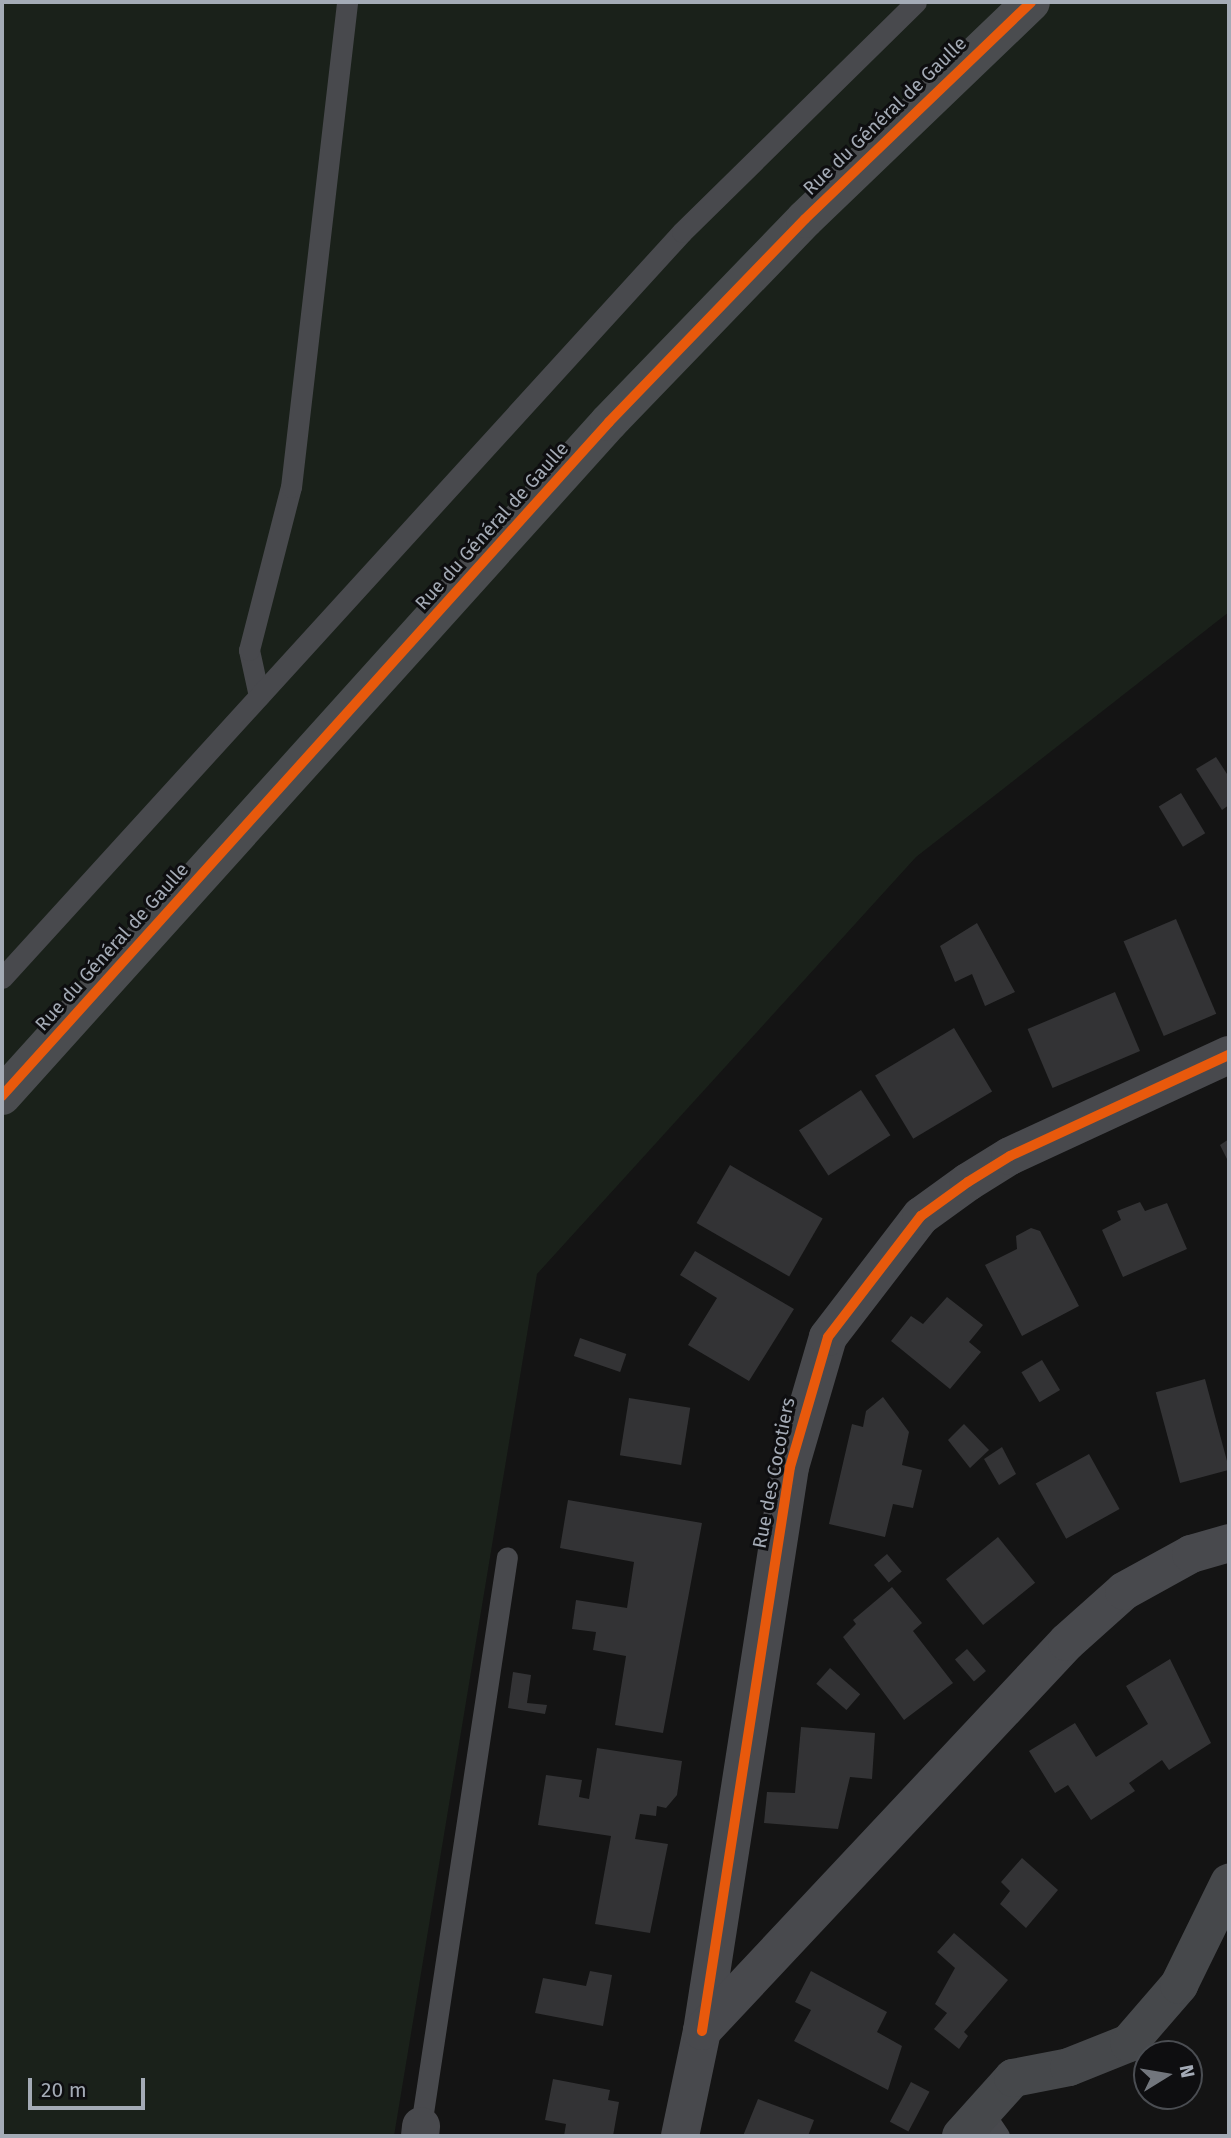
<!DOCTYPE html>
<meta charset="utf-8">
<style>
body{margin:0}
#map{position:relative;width:1231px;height:2138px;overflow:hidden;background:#141414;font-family:"Fira Sans",sans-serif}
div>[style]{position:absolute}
.green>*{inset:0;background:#1a211a}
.building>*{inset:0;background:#333335;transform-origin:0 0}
.service>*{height:21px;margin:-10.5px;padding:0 10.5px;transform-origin:10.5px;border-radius:10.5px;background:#48494d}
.minor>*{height:38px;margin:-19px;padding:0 19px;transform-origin:19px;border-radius:19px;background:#48494d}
.secondary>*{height:38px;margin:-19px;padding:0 19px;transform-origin:19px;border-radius:19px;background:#46484b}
.primary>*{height:38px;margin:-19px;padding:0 19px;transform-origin:19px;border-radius:19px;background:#4a4c4f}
.cycleway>*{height:10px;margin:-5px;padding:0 5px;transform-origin:5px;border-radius:5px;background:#e8590c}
span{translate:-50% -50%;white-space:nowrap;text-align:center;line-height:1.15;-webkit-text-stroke:6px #0e0e10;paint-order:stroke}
.street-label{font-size:19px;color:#a4abb6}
.frame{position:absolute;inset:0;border:4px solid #a4abb6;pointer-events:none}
.north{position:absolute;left:1133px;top:2040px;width:70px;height:70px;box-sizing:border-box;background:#0e0e10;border:2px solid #4a4d52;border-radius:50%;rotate:79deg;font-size:19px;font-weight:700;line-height:28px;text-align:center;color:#a4abb6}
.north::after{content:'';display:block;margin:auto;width:24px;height:32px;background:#72767d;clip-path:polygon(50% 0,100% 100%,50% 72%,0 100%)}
.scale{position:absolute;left:28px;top:2078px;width:117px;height:32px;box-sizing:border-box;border:4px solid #a4abb6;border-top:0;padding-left:9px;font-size:21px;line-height:24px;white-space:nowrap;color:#a4abb6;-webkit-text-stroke:5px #0e0e10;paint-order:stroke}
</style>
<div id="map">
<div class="green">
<i style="clip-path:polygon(2px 2px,1229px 2px,1229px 612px,916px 857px,537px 1274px,394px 2136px,2px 2136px)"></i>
</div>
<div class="building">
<i style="clip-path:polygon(1216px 757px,1229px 777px,1229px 805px,1222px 810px,1196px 769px)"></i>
<i style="left:1181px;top:793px;width:47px;height:26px;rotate:59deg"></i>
<i style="left:1176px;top:919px;width:103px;height:57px;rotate:67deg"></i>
<i style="clip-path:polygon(977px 923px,1015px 992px,985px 1006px,972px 974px,955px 982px,940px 946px)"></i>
<i style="left:1115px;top:992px;width:64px;height:95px;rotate:67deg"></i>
<i style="left:954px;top:1028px;width:74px;height:92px;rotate:59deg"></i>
<i style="left:861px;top:1090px;width:54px;height:74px;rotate:57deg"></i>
<i style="clip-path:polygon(1229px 1139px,1229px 1163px,1220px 1145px)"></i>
<i style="left:730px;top:1165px;width:107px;height:67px;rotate:30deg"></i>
<i style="clip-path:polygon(1140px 1202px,1145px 1211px,1167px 1203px,1187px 1249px,1123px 1277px,1102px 1230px,1121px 1220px,1117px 1211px)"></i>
<i style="clip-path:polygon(1031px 1228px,1040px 1231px,1079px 1306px,1022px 1336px,985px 1265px,1017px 1249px,1016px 1236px)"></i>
<i style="clip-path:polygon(695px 1251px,794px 1309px,749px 1381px,688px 1345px,717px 1298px,680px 1275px)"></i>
<i style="clip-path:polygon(947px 1297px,983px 1325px,969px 1342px,981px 1352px,950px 1389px,891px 1341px,911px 1316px,923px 1324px)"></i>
<i style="left:580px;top:1338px;width:49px;height:19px;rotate:19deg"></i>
<i style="left:1042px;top:1360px;width:35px;height:24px;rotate:59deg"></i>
<i style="left:1205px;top:1379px;width:94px;height:51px;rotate:75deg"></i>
<i style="clip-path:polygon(883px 1397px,909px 1432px,902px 1465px,922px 1470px,913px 1508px,893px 1504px,885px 1537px,829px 1524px,852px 1424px,863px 1427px,866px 1411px)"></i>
<i style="left:629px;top:1398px;width:62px;height:58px;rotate:9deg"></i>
<i style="clip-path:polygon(964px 1424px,989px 1450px,970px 1468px,948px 1440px)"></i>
<i style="clip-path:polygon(1002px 1447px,1016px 1474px,999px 1485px,984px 1459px)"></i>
<i style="left:1089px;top:1454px;width:63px;height:61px;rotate:61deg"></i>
<i style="clip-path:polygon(568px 1500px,702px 1523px,663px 1733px,615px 1725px,626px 1656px,593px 1650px,596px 1632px,572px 1629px,576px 1600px,627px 1608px,634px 1562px,560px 1548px)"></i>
<i style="left:998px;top:1537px;width:59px;height:67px;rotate:51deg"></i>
<i style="left:887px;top:1554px;width:23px;height:17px;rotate:50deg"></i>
<i style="clip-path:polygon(892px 1587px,922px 1623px,913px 1631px,953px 1683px,904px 1720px,843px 1637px,856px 1624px,853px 1620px)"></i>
<i style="left:967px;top:1649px;width:29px;height:16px;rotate:49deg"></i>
<i style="clip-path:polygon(1170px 1659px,1211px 1743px,1169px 1770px,1162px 1760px,1129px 1783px,1135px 1791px,1091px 1820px,1068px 1785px,1055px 1793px,1029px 1751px,1075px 1723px,1096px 1757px,1148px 1724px,1126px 1686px)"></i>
<i style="left:830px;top:1668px;width:40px;height:21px;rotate:41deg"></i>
<i style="clip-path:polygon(513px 1672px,531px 1675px,527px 1703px,547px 1705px,545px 1714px,508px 1708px)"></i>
<i style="clip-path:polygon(801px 1727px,875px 1733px,872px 1779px,850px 1777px,838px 1829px,764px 1823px,767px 1792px,795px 1793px)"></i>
<i style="clip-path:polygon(597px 1748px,682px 1761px,677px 1795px,666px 1808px,657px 1806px,656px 1816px,640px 1814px,635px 1839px,668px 1844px,650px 1933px,595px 1924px,611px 1836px,538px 1825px,546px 1775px,582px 1780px,579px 1797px,589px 1799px)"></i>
<i style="clip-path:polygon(1022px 1858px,1058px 1890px,1026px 1928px,1000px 1904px,1010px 1891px,1001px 1882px)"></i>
<i style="clip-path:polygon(954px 1933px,1008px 1980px,964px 2032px,968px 2036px,959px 2049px,934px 2029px,947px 2013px,935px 2004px,955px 1968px,937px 1952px)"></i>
<i style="clip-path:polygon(590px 1971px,612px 1975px,603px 2026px,535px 2013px,543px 1978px,586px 1986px)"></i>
<i style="clip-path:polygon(811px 1971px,887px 2012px,877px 2032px,902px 2046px,888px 2090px,794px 2041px,811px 2010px,795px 2002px)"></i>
<i style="clip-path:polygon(553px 2079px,610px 2090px,608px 2100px,619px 2102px,613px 2136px,564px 2136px,566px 2124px,545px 2120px)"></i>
<i style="left:911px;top:2082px;width:21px;height:45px;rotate:28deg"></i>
<i style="clip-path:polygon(758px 2099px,814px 2120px,808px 2136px,743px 2136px)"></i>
</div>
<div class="service">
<i style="left:259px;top:696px;width:47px;rotate:-102.3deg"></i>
<i style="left:249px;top:650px;width:168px;rotate:-75.6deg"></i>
<i style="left:291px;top:487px;width:488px;rotate:-83.4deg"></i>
<i style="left:2px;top:978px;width:1009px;rotate:-47.65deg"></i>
<i style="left:682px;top:232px;width:328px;rotate:-44.5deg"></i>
<i style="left:981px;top:2109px;width:32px;rotate:56deg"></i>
<i style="left:421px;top:2126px;width:575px;rotate:-81.41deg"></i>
</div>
<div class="minor">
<i style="left:702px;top:2031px;width:571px;rotate:-81.13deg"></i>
<i style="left:790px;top:1467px;width:135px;rotate:-73.7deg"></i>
<i style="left:828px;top:1337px;width:153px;rotate:-52.5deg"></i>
<i style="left:921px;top:1216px;width:58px;rotate:-35.9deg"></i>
<i style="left:968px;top:1182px;width:49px;rotate:-31.8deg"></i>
<i style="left:1010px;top:1156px;width:241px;rotate:-24.8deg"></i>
<i style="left:420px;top:2136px;width:10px;rotate:-84deg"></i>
<i style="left:680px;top:2136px;width:107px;rotate:-78.2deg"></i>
<i style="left:702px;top:2031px;width:533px;rotate:-46.82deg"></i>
<i style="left:1067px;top:1642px;width:76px;rotate:-41.8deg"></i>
<i style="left:1124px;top:1591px;width:77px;rotate:-28.9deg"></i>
<i style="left:1191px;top:1554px;width:40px;rotate:-16deg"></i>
</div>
<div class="secondary">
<i style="left:961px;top:2136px;width:78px;rotate:-48.1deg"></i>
<i style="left:1013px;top:2078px;width:57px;rotate:-11.1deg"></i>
<i style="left:1069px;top:2067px;width:65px;rotate:-21.8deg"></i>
<i style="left:1129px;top:2043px;width:77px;rotate:-49.2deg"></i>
<i style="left:1179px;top:1985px;width:114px;rotate:-63.9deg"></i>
</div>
<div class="primary">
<i style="left:2px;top:1096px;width:907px;rotate:-47.99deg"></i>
<i style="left:609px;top:422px;width:282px;rotate:-46deg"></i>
<i style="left:805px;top:219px;width:313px;rotate:-43.8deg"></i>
</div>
<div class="cycleway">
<i style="left:2px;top:1096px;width:907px;rotate:-47.99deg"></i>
<i style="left:609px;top:422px;width:282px;rotate:-46deg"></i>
<i style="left:805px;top:219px;width:313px;rotate:-43.8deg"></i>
<i style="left:702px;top:2031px;width:571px;rotate:-81.13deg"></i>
<i style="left:790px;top:1467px;width:135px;rotate:-73.7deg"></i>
<i style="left:828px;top:1337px;width:153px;rotate:-52.5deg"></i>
<i style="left:921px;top:1216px;width:58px;rotate:-35.9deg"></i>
<i style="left:968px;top:1182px;width:49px;rotate:-31.8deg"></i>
<i style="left:1010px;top:1156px;width:241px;rotate:-24.8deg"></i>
</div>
<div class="street-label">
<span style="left:885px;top:116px;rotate:-44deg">Rue du Général de Gaulle</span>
<span style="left:492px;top:526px;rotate:-48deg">Rue du Général de Gaulle</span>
<span style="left:112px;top:947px;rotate:-48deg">Rue du Général de Gaulle</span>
<span style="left:774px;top:1473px;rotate:-79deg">Rue des Cocotiers</span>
</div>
<div class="frame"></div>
<div class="north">N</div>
<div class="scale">20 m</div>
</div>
